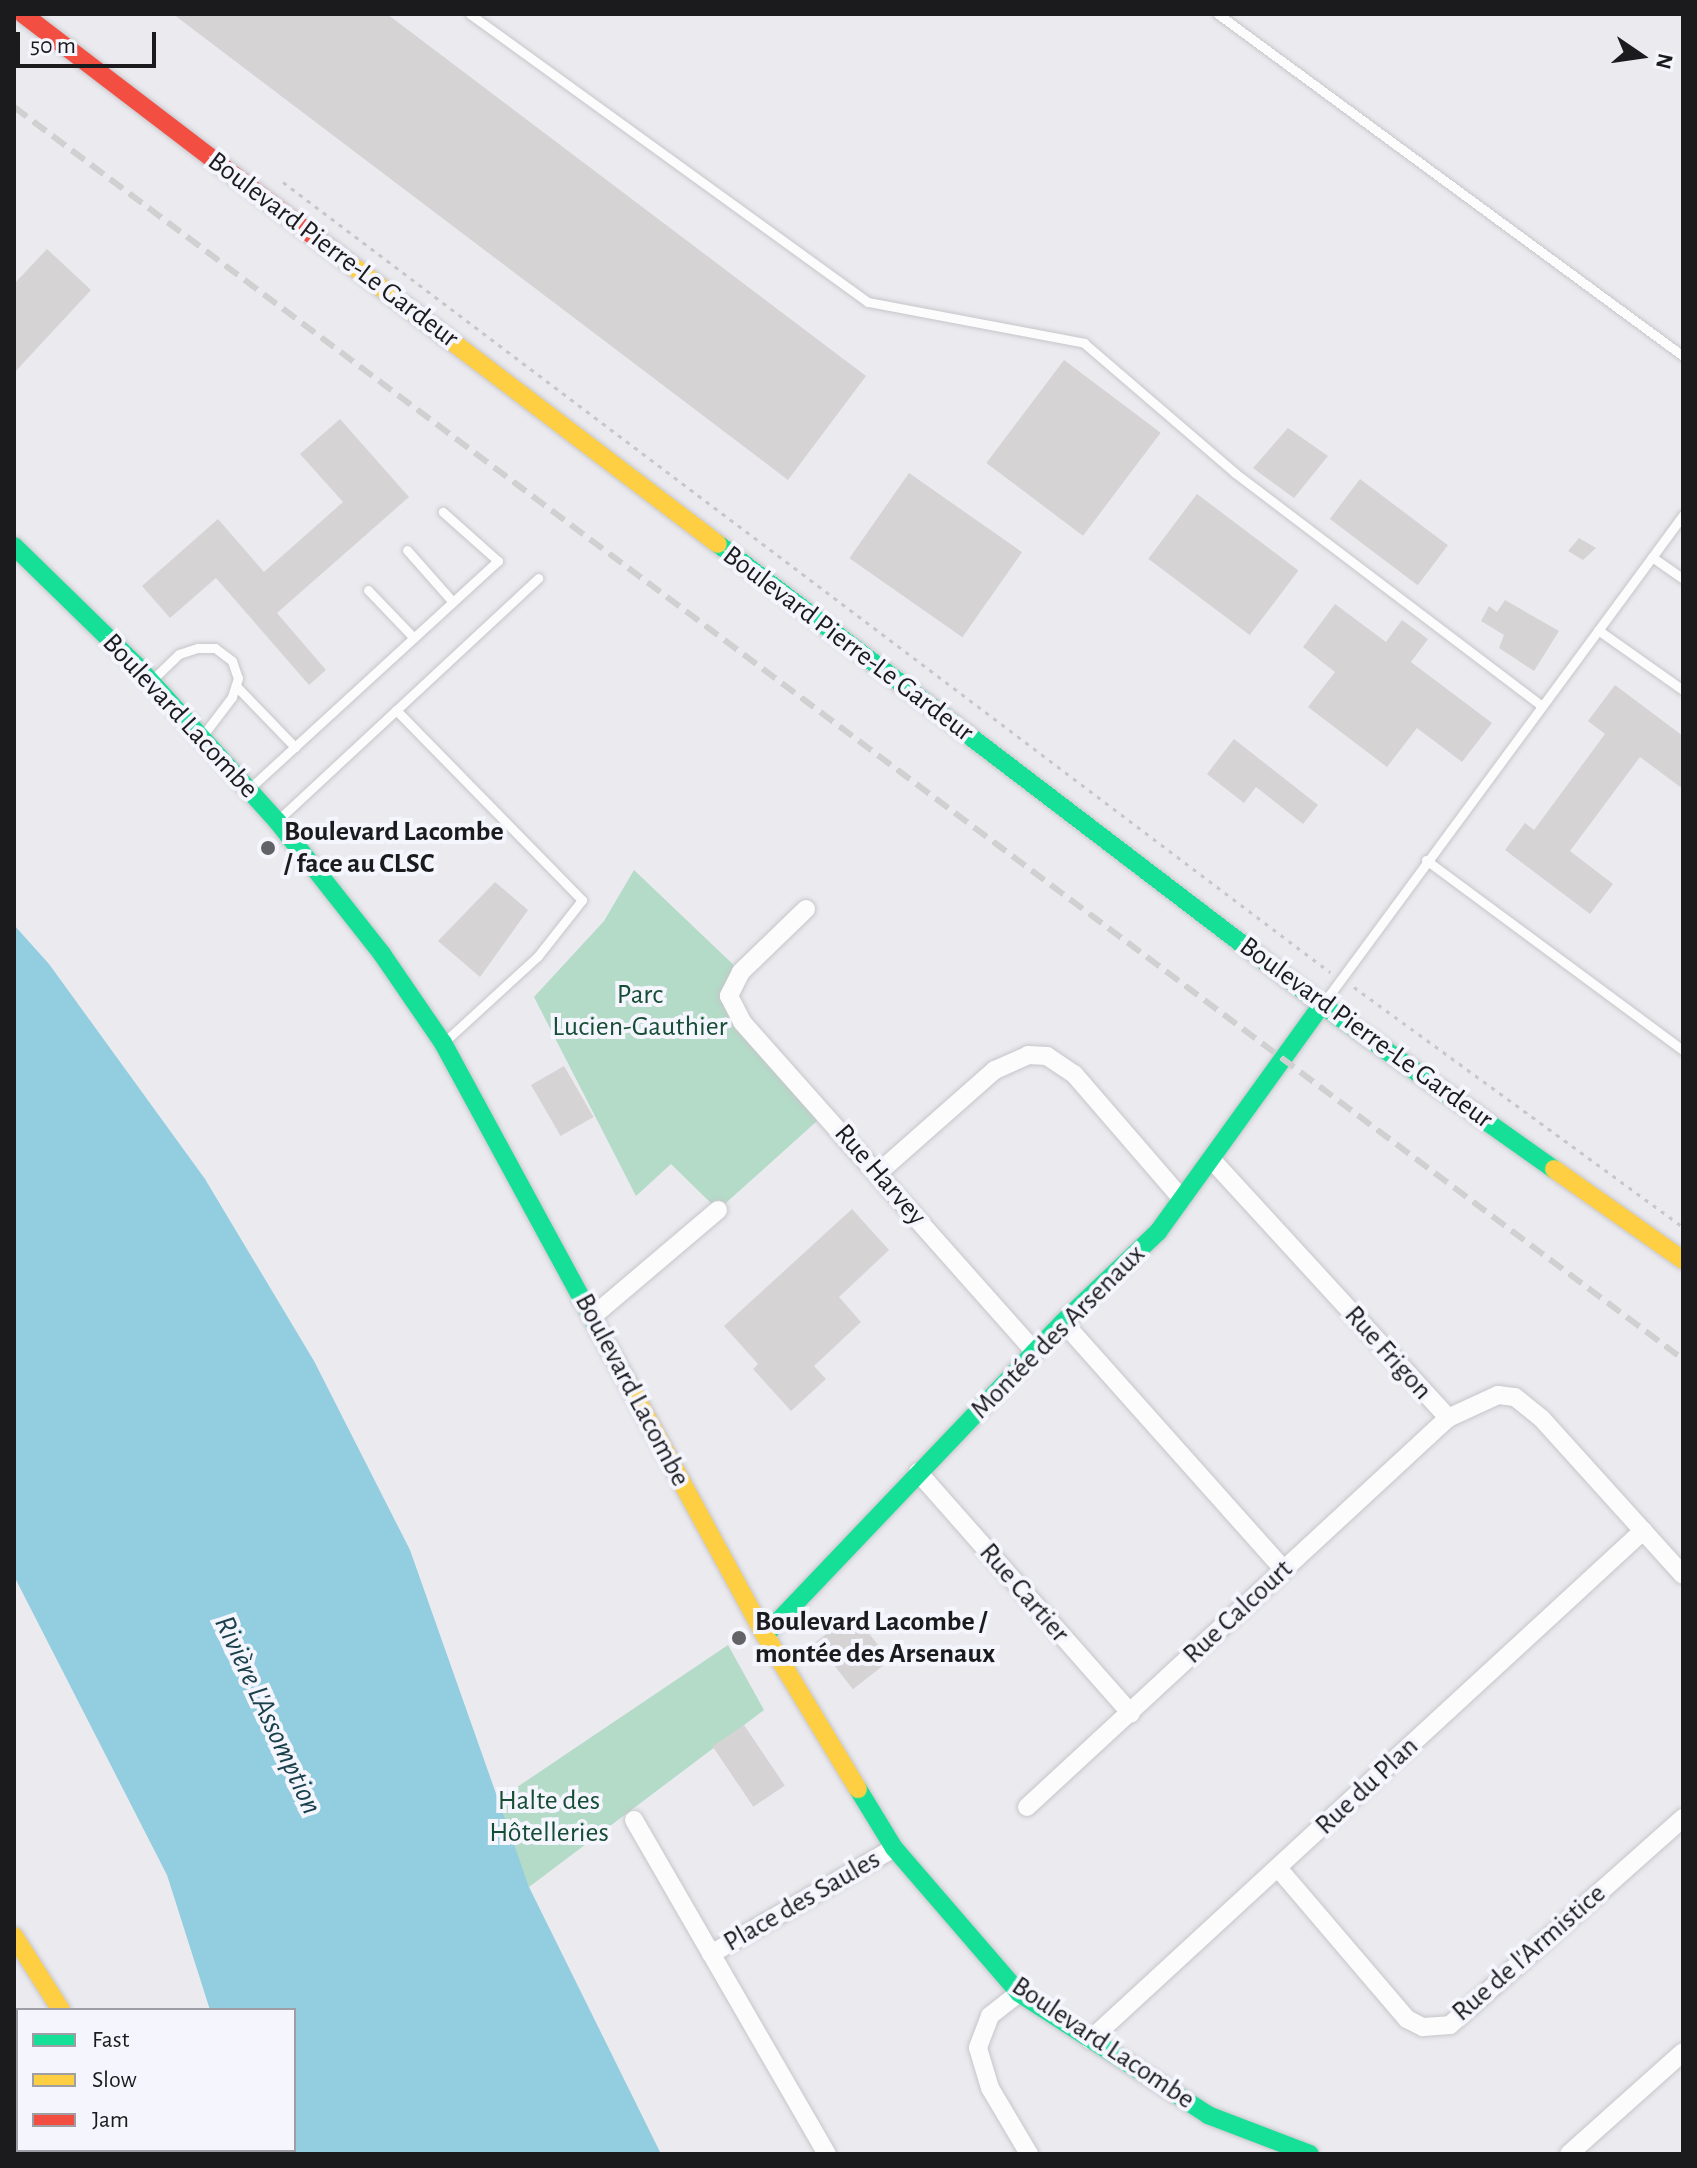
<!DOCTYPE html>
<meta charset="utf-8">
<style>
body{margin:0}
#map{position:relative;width:1697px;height:2168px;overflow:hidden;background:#eaeaef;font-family:"Alegreya Sans",sans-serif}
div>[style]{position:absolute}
.green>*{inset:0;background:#b4dac8}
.water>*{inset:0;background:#93cde0}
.building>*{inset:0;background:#d6d3d5;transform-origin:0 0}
.path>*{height:3px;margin-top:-1.5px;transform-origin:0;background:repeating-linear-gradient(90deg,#c8c8ca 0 4px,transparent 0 10px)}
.roads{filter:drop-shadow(0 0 2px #c6c6ca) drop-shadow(0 0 2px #c6c6ca)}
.lane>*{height:9px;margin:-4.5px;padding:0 4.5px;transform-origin:4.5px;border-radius:4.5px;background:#fcfcfd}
.street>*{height:18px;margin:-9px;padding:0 9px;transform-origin:9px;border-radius:9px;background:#fcfcfd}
.fast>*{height:18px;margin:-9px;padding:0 9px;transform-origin:9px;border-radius:9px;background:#16e098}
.slow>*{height:18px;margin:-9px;padding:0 9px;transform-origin:9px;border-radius:9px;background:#ffcf43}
.jam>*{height:18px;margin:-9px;padding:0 9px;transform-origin:9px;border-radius:9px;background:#f24e42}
.rail>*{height:6px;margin-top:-3px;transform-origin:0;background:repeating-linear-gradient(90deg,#d0d0d1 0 16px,transparent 0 24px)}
.dots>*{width:22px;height:22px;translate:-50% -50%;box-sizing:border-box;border:4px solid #f5f5fe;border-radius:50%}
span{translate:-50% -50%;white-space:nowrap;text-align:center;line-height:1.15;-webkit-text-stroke:8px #f5f5fe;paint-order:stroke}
.street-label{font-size:28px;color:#1b1b1e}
.poi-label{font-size:28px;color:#1b1b1e;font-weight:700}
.left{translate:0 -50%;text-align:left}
.park-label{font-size:28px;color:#164d35}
.water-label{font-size:30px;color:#1a414b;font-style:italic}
.frame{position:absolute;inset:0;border:16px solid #1b1b1e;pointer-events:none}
.legend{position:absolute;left:16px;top:2008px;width:280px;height:144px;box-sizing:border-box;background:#f5f5fe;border:2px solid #9e9ea4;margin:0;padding:10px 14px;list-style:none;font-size:24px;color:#1b1b1e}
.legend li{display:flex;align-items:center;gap:16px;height:40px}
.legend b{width:40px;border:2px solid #9e9ea4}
.north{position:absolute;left:1601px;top:16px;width:80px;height:80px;-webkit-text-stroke:6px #f5f5fe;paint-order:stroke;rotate:103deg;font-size:22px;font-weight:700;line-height:32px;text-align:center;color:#1b1b1e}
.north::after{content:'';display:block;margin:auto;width:28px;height:36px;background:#1b1b1e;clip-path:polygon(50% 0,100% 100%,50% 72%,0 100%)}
.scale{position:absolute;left:16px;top:32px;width:140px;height:36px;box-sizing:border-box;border:4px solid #1b1b1e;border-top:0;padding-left:10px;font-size:24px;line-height:28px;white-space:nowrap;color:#1b1b1e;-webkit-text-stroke:6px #f5f5fe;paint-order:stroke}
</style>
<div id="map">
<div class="green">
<i style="clip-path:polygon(634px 870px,741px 972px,729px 996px,827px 1112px,718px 1210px,671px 1164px,636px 1196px,534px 997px,604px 921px)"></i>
<i style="clip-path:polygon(728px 1645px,764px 1710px,529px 1887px,495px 1802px)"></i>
</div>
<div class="water">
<i style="clip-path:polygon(14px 925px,49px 964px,205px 1179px,314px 1361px,410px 1550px,529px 1887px,661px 2154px,247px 2154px,245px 2150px,294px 2150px,294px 2010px,210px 2010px,167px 1875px,14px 1576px)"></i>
</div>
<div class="building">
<i style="clip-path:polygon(173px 14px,387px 14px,866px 376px,788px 480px)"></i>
<i style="clip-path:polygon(47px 249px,91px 290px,14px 373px,14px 284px)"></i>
<i style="left:1064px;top:360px;width:121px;height:129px;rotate:37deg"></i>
<i style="clip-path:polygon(340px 419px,409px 497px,277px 613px,326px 670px,309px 685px,216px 578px,170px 618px,142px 586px,218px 519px,264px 572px,343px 502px,300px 454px)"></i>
<i style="clip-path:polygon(1288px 428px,1328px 456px,1294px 498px,1253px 468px)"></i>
<i style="left:909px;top:473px;width:138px;height:104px;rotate:35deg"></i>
<i style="left:1360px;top:479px;width:110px;height:50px;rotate:37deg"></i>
<i style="left:1197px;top:494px;width:127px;height:81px;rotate:37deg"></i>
<i style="clip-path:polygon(1579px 538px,1596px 548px,1583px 560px,1568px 551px)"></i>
<i style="clip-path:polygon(1505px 600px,1559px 631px,1534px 671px,1499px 648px,1504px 635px,1481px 621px,1489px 606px,1497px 612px)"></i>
<i style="clip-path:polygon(1335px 604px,1386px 642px,1402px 620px,1428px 639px,1411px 662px,1492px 723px,1462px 762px,1417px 728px,1387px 767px,1308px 707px,1335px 672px,1303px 647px)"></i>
<i style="clip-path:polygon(1615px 685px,1683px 736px,1683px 789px,1640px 757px,1570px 851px,1613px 884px,1590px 914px,1505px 850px,1525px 823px,1534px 830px,1605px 734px,1588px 721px)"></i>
<i style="clip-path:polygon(1234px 739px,1318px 805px,1303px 824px,1256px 787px,1244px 803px,1207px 774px)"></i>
<i style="clip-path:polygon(495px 882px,528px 910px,480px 977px,438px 941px)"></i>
<i style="left:564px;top:1066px;width:59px;height:38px;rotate:60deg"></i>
<i style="clip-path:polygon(852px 1209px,889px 1250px,839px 1297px,861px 1322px,814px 1366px,826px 1379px,791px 1411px,753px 1369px,758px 1364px,724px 1326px)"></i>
<i style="left:853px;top:1613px;width:60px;height:47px;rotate:52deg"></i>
<i style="left:744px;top:1725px;width:73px;height:38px;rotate:56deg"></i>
</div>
<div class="path">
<i style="left:283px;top:182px;width:1312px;rotate:37.04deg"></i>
<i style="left:1354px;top:987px;width:407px;rotate:36.1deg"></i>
</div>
<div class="roads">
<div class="lane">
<i style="left:470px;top:14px;width:491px;rotate:35.9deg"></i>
<i style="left:868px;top:302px;width:220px;rotate:10.7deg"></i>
<i style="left:1084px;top:343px;width:199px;rotate:40.7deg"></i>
<i style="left:1235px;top:473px;width:384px;rotate:37.2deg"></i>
<i style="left:1218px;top:14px;width:577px;rotate:36.33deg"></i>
<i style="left:407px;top:550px;width:69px;rotate:48.5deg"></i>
<i style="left:1652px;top:557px;width:38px;rotate:35deg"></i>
<i style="left:368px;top:590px;width:66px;rotate:46.2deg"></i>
<i style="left:1598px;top:630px;width:104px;rotate:35.2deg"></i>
<i style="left:152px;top:680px;width:37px;rotate:-44deg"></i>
<i style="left:179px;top:654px;width:20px;rotate:-18deg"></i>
<i style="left:198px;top:648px;width:17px"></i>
<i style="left:215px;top:648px;width:21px;rotate:37deg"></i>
<i style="left:232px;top:661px;width:18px;rotate:71deg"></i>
<i style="left:238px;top:678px;width:20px;rotate:108deg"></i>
<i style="left:232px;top:697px;width:48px;rotate:127.3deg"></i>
<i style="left:236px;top:686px;width:85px;rotate:46deg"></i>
<i style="left:396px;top:710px;width:266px;rotate:45.6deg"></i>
<i style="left:582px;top:900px;width:71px;rotate:128.2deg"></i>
<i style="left:538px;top:956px;width:127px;rotate:137.5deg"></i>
<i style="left:251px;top:787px;width:335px;rotate:-42.5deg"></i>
<i style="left:498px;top:561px;width:74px;rotate:-138.3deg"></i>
<i style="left:279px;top:819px;width:354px;rotate:-42.9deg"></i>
<i style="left:1426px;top:860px;width:320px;rotate:36.5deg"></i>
<i style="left:1325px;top:1001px;width:604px;rotate:-53.62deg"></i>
</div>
<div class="street">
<i style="left:806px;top:909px;width:91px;rotate:135.9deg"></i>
<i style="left:741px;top:972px;width:27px;rotate:117deg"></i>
<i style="left:729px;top:996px;width:29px;rotate:63deg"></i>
<i style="left:742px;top:1022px;width:441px;rotate:48.4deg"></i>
<i style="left:1212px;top:1160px;width:350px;rotate:47.5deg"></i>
<i style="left:1448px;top:1418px;width:55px;rotate:-24.7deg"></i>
<i style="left:1498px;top:1395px;width:17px;rotate:7deg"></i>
<i style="left:1515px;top:1397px;width:35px;rotate:39deg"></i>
<i style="left:1542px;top:1419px;width:210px;rotate:47.9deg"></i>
<i style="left:878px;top:1173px;width:156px;rotate:-41.4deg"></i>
<i style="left:995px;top:1070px;width:36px;rotate:-24deg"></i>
<i style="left:1028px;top:1055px;width:19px;rotate:3deg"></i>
<i style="left:1047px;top:1056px;width:32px;rotate:34deg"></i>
<i style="left:1074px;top:1074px;width:165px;rotate:49.2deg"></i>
<i style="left:593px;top:1316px;width:164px;rotate:-40.3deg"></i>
<i style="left:1063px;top:1322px;width:331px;rotate:48.3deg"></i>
<i style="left:918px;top:1472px;width:322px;rotate:48.6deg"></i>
<i style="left:1027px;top:1807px;width:573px;rotate:-42.74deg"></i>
<i style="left:634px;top:1820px;width:386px;rotate:60deg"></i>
<i style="left:1278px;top:1868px;width:199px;rotate:49.5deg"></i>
<i style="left:1407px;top:2019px;width:18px;rotate:27deg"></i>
<i style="left:1423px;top:2027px;width:27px;rotate:-4deg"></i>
<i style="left:1450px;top:2025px;width:312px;rotate:-41.6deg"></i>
<i style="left:711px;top:1954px;width:211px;rotate:-30.1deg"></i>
<i style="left:1019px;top:1993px;width:37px;rotate:142deg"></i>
<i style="left:990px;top:2016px;width:34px;rotate:111deg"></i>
<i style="left:978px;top:2048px;width:42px;rotate:73.3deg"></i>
<i style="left:990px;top:2088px;width:77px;rotate:59.4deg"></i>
<i style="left:1090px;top:2040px;width:752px;rotate:-42.63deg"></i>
<i style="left:1569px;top:2154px;width:153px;rotate:-41.8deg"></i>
</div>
<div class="fast">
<i style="left:718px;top:544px;width:760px;rotate:37.35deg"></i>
<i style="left:1322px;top:1005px;width:284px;rotate:35.3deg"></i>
<i style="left:14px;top:546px;width:170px;rotate:44.3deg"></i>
<i style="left:136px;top:665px;width:210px;rotate:47.9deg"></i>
<i style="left:277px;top:821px;width:169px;rotate:51.7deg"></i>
<i style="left:382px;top:954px;width:108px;rotate:55.6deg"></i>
<i style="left:443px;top:1043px;width:377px;rotate:61.5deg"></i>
<i style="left:765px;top:1635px;width:432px;rotate:-46.4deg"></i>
<i style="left:1063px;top:1322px;width:131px;rotate:-43.5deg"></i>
<i style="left:1158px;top:1232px;width:280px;rotate:-54.2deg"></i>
<i style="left:858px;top:1789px;width:69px;rotate:58.6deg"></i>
<i style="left:894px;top:1848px;width:191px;rotate:49.2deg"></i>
<i style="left:1019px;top:1993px;width:225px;rotate:32.8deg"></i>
<i style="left:1208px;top:2115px;width:109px;rotate:20.9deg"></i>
<i style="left:149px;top:2150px;width:5px;rotate:53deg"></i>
</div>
<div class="slow">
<i style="left:328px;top:247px;width:490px;rotate:37.3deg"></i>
<i style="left:1554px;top:1169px;width:158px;rotate:35.2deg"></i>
<i style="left:623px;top:1374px;width:297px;rotate:61.5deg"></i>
<i style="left:765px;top:1635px;width:180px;rotate:58.9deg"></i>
<i style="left:14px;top:1936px;width:88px;rotate:57.6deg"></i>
</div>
<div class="jam">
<i style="left:23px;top:14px;width:384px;rotate:37.4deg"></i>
</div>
</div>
<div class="rail">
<i style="left:14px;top:107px;width:2086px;rotate:36.88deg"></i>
</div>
<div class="dots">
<i style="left:268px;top:848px;background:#636367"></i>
<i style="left:739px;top:1638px;background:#636367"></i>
</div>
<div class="street-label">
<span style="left:333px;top:250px;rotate:37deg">Boulevard Pierre-Le Gardeur</span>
<span style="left:848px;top:644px;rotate:37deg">Boulevard Pierre-Le Gardeur</span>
<span style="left:180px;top:716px;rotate:47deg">Boulevard Lacombe</span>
<span style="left:1366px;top:1033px;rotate:36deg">Boulevard Pierre-Le Gardeur</span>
<span style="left:880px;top:1175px;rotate:49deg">Rue Harvey</span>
<span style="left:1058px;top:1332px;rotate:-45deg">Montée des Arsenaux</span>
<span style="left:1388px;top:1353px;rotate:48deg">Rue Frigon</span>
<span style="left:632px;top:1390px;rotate:62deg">Boulevard Lacombe</span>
<span style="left:1024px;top:1593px;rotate:49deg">Rue Cartier</span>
<span style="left:1238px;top:1612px;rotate:-43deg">Rue Calcourt</span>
<span style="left:1367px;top:1786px;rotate:-43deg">Rue du Plan</span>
<span style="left:802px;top:1901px;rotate:-30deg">Place des Saules</span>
<span style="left:1529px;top:1953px;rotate:-41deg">Rue de l'Armistice</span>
<span style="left:1103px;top:2043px;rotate:34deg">Boulevard Lacombe</span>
</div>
<div class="poi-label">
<span class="left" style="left:284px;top:848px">Boulevard Lacombe<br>/ face au CLSC</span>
<span class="left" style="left:755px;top:1638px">Boulevard Lacombe /<br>montée des Arsenaux</span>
</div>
<div class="park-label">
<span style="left:640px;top:1011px">Parc<br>Lucien-Gauthier</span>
<span style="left:549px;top:1817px">Halte des<br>Hôtelleries</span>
</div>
<div class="water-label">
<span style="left:268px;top:1715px;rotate:65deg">Rivière L'Assomption</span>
</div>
<div class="frame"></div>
<ul class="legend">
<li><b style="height:10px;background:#16e098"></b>Fast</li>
<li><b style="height:10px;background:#ffcf43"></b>Slow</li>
<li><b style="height:10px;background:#f24e42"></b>Jam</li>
</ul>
<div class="north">N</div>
<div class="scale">50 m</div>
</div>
